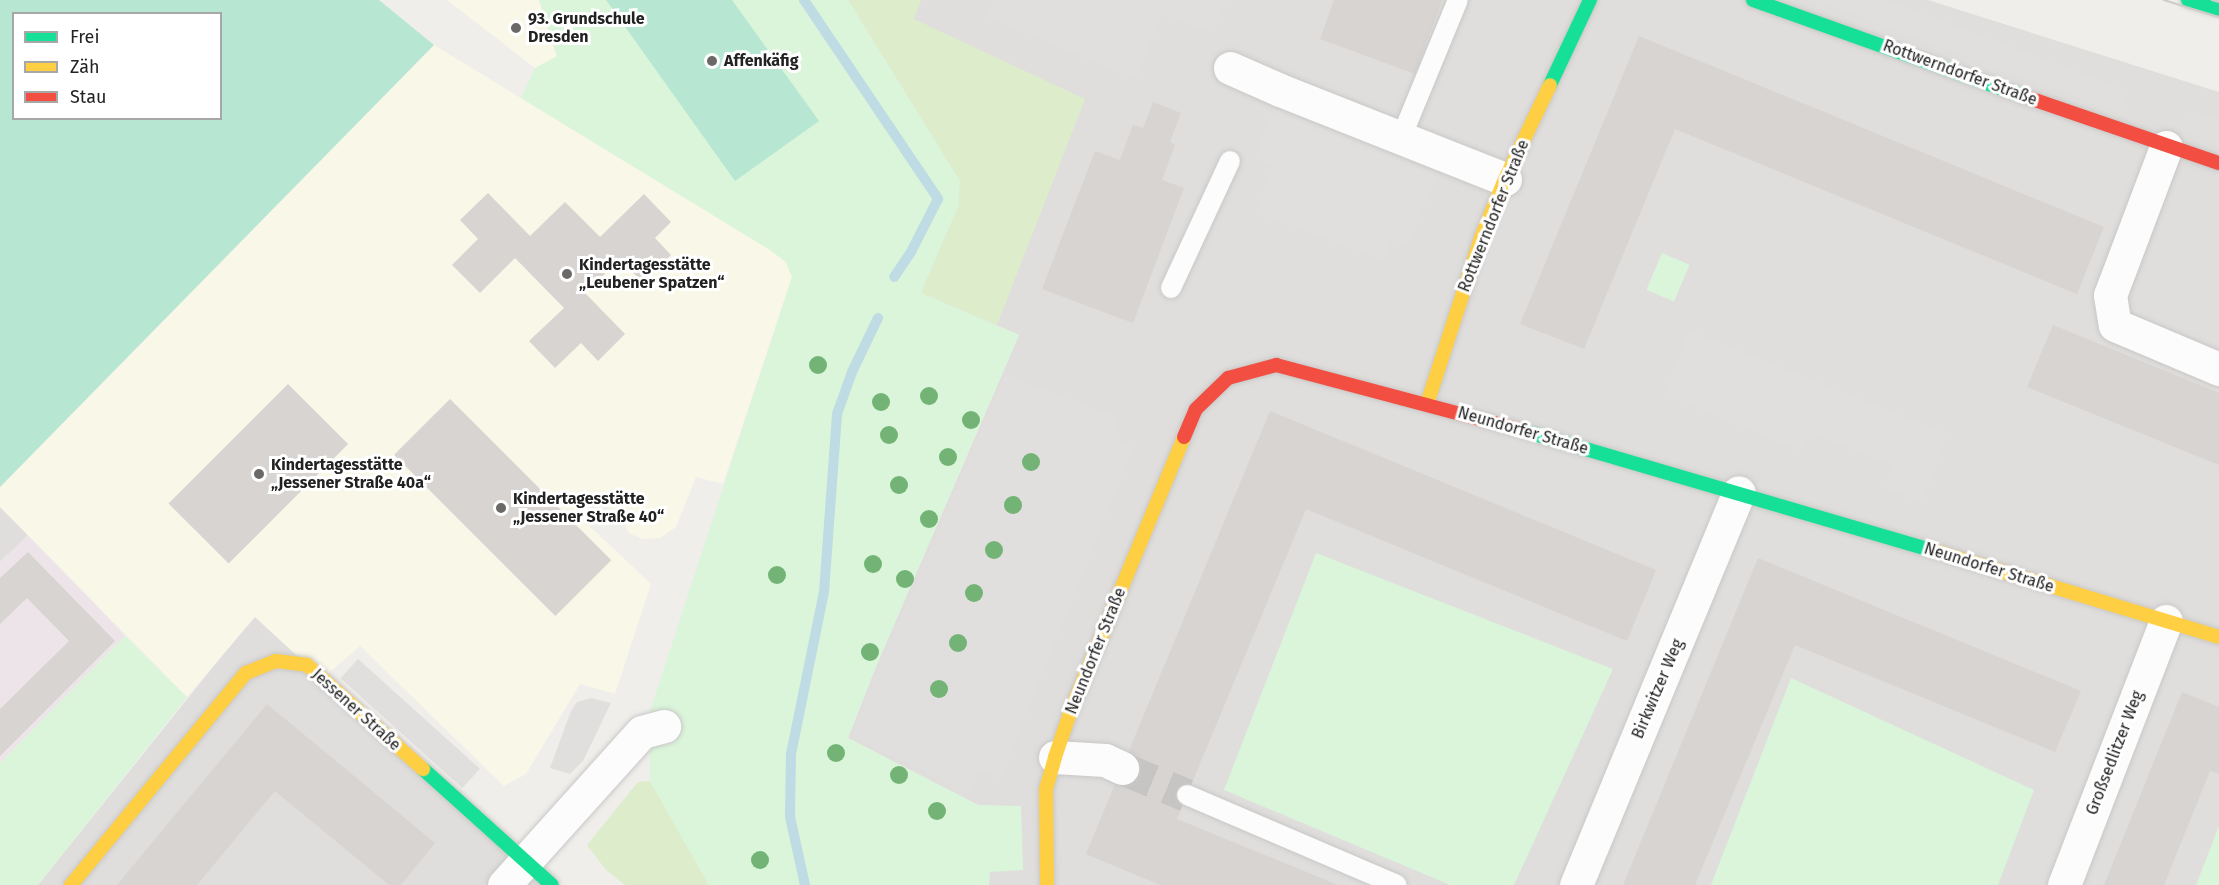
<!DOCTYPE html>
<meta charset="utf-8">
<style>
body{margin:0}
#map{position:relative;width:2219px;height:885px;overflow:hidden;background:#f0eeeb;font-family:"Fira Sans",sans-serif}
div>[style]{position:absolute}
.residential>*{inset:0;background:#dfdedc}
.industrial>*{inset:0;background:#ede4e9}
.education>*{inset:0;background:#f8f7e8}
.grass>*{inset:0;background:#ddeccb}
.park>*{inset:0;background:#daf5da;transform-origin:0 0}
.pitch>*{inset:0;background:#b7e6d2}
.parking>*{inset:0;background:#e0dfde;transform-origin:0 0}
.stream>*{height:10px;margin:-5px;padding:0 5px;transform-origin:5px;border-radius:5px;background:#bfdbe3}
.building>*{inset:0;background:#d7d4d2;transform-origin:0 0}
.street-tunnel>*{height:33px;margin-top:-16.5px;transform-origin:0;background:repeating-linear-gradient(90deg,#c7c5c3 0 33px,transparent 0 49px)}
.roads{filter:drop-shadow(0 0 2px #c9c8c7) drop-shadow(0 0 2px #c9c8c7)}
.lane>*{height:20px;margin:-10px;padding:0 10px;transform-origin:10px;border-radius:10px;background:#fdfcfc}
.street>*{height:33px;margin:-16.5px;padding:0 16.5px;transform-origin:16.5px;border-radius:16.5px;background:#fdfcfc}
.fast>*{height:14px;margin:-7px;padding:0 7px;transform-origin:7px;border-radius:7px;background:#16e098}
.slow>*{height:14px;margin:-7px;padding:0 7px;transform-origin:7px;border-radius:7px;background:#ffcf43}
.jam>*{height:14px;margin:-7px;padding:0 7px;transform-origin:7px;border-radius:7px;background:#f24e42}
.tram>*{height:1.5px;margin:-0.75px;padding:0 0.75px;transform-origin:0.75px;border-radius:0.75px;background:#ccc}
.trees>*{width:18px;height:18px;margin:-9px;border-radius:50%;background:#73b476}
.dots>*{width:16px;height:16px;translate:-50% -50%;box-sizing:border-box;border:3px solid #fff;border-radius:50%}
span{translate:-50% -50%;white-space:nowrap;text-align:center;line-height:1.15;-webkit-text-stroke:6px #fff;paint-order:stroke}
.poi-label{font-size:16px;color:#222;font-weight:700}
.left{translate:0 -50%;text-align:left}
.street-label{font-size:16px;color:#222}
.legend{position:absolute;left:12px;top:12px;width:210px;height:108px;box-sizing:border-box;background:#fff;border:2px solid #a7a7a7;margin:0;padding:8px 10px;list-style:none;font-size:18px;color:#222}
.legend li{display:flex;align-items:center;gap:12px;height:30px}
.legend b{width:30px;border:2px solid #a7a7a7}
</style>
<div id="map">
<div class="residential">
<i style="clip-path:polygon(848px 0,1928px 0,2219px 92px,2219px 885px,989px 885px,989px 872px,1021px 807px,978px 805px,848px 738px,875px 669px,1019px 335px,921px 293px,960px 181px)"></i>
<i style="clip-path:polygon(0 507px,29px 534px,0 562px)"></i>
<i style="clip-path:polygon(254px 616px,558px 885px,38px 885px)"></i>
</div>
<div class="industrial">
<i style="clip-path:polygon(29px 534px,125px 636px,0 763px,0 562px)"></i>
</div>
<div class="education">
<i style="clip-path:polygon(447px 0,539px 0,557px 57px,535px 68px)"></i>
<i style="clip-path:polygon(434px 45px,770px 250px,786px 262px,792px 277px,723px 484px,696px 477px,676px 527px,660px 538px,642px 539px,629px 533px,623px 520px,597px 498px,580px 517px,651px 584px,615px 694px,580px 684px,526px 774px,504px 786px,360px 646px,322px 679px,255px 617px,187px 697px,0 507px,0 487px)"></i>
</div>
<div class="grass">
<i style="clip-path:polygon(848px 0,921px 0,914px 19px,1085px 99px,997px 325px,921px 293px,959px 205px,960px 181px)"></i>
<i style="clip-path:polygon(650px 781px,709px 885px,625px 885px,606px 870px,587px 845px,638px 782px)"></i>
</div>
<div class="park">
<i style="clip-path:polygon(539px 0,848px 0,960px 181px,959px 205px,921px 293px,1019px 335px,875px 669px,848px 738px,978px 805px,1021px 806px,1023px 870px,990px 872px,989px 885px,709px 885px,650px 781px,649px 714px,792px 277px,786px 262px,770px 250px,521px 98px,535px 68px,557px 56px)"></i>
<i style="left:1662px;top:253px;width:30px;height:40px;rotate:23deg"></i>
<i style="clip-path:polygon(1316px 553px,1613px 669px,1514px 885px,1450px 885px,1224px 790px)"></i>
<i style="clip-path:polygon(125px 636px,187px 697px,38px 885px,0 885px,0 763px)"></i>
<i style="clip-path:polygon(1791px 678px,2034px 790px,1998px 885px,1711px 885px)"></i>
<i style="clip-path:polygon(2219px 826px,2219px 885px,2196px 885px)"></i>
</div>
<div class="pitch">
<i style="clip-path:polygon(evenodd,0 0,379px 0,434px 45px,0 487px,0 0,14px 14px,220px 14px,220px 118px,14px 118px,14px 14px)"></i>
<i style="clip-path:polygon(606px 0,732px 0,819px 121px,735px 181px)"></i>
</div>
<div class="parking">
<i style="clip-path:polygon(994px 0,1226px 0,1212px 33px,1161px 14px,1137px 79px,986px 16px)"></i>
<i style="clip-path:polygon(1815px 0,1885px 0,2128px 91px,2120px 113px)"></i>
<i style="clip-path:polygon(1274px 107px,1439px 169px,1407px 246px,1390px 240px,1384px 260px,1256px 212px,1274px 166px,1255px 156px)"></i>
<i style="clip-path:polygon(2186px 110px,2219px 120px,2219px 144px,2179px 132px)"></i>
<i style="clip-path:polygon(1689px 331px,1947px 434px,1922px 502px,1886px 488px,1893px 465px,1808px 431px,1801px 451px,1666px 394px)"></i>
<i style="clip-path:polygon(1005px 375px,1119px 418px,1112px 437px,1133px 447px,1000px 779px,979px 769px,969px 793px,851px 735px)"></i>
<i style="left:358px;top:659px;width:164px;height:26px;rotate:42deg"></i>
<i style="clip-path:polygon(591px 698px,611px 703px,583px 761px,570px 774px,550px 768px,571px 711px,577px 702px)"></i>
</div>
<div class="stream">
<i style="left:804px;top:0;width:240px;rotate:56deg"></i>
<i style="left:938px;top:199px;width:59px;rotate:117deg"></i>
<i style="left:911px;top:252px;width:30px;rotate:124deg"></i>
<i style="left:805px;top:885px;width:70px;rotate:-102.4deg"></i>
<i style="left:790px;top:817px;width:63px;rotate:-89.1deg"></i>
<i style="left:791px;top:754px;width:165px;rotate:-78.5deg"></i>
<i style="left:824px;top:592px;width:178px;rotate:-85.8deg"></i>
<i style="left:837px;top:414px;width:45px;rotate:-70.3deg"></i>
<i style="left:852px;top:372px;width:60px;rotate:-64.3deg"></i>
</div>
<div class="building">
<i style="clip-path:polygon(1334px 0,1442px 0,1415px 74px,1320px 39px)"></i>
<i style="clip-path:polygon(1639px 36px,2104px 227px,2077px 294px,1675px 129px,1584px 349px,1520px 324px)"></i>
<i style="clip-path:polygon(1153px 102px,1181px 113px,1170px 142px,1175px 145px,1162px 180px,1184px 188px,1133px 323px,1042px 289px,1095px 151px,1120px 160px,1133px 125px,1143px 128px)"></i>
<i style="clip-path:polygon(488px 193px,530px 236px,565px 202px,600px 237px,644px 194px,671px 222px,655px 238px,671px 255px,643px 283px,620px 259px,585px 293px,625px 334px,598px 361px,581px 343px,555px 368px,529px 341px,564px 308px,515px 258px,480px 293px,452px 265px,478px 239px,460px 220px)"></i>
<i style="clip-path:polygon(2053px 325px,2219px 393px,2219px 465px,2027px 387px)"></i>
<i style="left:288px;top:384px;width:85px;height:169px;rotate:45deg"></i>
<i style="left:450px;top:399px;width:228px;height:79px;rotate:45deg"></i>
<i style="clip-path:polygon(1270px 411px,1656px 570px,1627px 641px,1306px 509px,1177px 819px,1338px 885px,1160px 885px,1086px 854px)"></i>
<i style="clip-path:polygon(28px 552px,115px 641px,0 756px,0 709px,69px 641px,27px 598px,0 624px,0 578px)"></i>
<i style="clip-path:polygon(1758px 558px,2081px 691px,2055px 752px,1795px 645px,1695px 885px,1623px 885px)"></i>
<i style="clip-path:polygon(2182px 692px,2219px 707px,2219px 774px,2210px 771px,2164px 885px,2104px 885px)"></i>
<i style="clip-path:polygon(267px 704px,435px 843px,401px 885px,389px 885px,275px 791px,197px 885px,117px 885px)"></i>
</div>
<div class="street-tunnel">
<i style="left:1122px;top:768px;width:70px;rotate:22.6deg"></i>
</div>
<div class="roads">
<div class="lane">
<i style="left:1401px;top:138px;width:149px;rotate:-67.6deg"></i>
<i style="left:1171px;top:288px;width:140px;rotate:-65.1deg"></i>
<i style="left:1187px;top:795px;width:228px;rotate:23.2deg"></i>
</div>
<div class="street">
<i style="left:1230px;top:68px;width:55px;rotate:23.7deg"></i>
<i style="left:1280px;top:90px;width:242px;rotate:21.6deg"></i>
<i style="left:2166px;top:147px;width:158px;rotate:110.7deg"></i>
<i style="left:2110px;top:295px;width:30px;rotate:81deg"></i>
<i style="left:2115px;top:325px;width:113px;rotate:22.9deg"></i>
<i style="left:1055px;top:757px;width:50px;rotate:3.4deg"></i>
<i style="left:1105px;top:760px;width:19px;rotate:25deg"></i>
<i style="left:504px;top:885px;width:206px;rotate:-48deg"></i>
<i style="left:642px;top:732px;width:23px;rotate:-15deg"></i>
<i style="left:1576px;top:885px;width:425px;rotate:-67.5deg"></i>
<i style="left:2064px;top:885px;width:283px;rotate:-68.9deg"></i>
</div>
<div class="fast">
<i style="left:1753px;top:0;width:287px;rotate:19.6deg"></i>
<i style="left:2188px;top:0;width:32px;rotate:16deg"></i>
<i style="left:1550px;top:85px;width:94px;rotate:-64.8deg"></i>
<i style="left:1524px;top:431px;width:424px;rotate:16.3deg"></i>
<i style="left:423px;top:769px;width:173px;rotate:42deg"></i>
</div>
<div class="slow">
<i style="left:1427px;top:404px;width:175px;rotate:-72deg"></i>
<i style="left:1481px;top:238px;width:64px;rotate:-67.9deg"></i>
<i style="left:1505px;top:179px;width:104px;rotate:-64.4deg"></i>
<i style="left:1931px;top:550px;width:301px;rotate:16.8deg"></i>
<i style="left:71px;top:885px;width:275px;rotate:-50.5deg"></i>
<i style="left:246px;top:673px;width:32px;rotate:-22deg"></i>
<i style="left:276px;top:661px;width:31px;rotate:7deg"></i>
<i style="left:307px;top:665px;width:156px;rotate:41.9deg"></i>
<i style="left:1047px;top:885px;width:96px;rotate:-90.6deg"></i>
<i style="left:1046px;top:789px;width:33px;rotate:-74deg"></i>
<i style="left:1055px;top:757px;width:50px;rotate:-71.2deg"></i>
<i style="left:1071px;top:710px;width:295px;rotate:-67.5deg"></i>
</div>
<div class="jam">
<i style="left:2023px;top:96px;width:207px;rotate:18.9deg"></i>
<i style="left:1184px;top:437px;width:30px;rotate:-67deg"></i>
<i style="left:1196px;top:409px;width:45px;rotate:-44.1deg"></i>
<i style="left:1228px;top:378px;width:50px;rotate:-15.2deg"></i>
<i style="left:1276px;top:365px;width:257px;rotate:14.9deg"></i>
</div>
</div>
<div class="tram">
<i style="left:2164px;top:0;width:58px;rotate:17.2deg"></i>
<i style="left:2212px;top:0;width:7px;rotate:16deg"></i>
</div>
<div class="trees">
<i style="left:818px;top:365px"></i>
<i style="left:929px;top:396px"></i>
<i style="left:881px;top:402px"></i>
<i style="left:971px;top:420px"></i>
<i style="left:889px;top:435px"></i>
<i style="left:948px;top:457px"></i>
<i style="left:1031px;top:462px"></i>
<i style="left:899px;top:485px"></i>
<i style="left:1013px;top:505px"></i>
<i style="left:929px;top:519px"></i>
<i style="left:994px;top:550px"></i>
<i style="left:873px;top:564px"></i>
<i style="left:777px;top:575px"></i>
<i style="left:905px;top:579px"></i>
<i style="left:974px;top:593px"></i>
<i style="left:958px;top:643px"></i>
<i style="left:870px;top:652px"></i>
<i style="left:939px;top:689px"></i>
<i style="left:836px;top:753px"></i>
<i style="left:899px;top:775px"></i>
<i style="left:937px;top:811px"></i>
<i style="left:760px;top:860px"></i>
</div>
<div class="dots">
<i style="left:516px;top:28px;background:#6a6968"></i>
<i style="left:712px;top:61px;background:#6a6968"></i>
<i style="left:567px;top:274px;background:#6a6968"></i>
<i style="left:259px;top:474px;background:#6a6968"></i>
<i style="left:501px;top:508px;background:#6a6968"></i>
</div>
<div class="poi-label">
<span class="left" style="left:528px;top:28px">93. Grundschule<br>Dresden</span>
<span class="left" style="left:724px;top:61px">Affenkäfig</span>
<span class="left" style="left:579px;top:274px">Kindertagesstätte<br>„Leubener Spatzen“</span>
<span class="left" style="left:271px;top:474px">Kindertagesstätte<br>„Jessener Straße 40a“</span>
<span class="left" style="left:513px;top:508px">Kindertagesstätte<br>„Jessener Straße 40“</span>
</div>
<div class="street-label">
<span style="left:1960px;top:73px;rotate:20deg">Rottwerndorfer Straße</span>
<span style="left:1494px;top:216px;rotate:-68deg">Rottwerndorfer Straße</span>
<span style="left:1523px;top:431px;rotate:16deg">Neundorfer Straße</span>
<span style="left:1989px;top:568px;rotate:17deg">Neundorfer Straße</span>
<span style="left:1096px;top:651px;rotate:-68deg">Neundorfer Straße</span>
<span style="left:1658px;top:689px;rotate:-67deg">Birkwitzer Weg</span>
<span style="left:356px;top:710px;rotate:42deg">Jessener Straße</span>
<span style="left:2115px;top:753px;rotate:-69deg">Großsedlitzer Weg</span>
</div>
<ul class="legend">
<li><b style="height:8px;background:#16e098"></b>Frei</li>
<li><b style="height:8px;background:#ffcf43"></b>Zäh</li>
<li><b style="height:8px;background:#f24e42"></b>Stau</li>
</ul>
</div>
